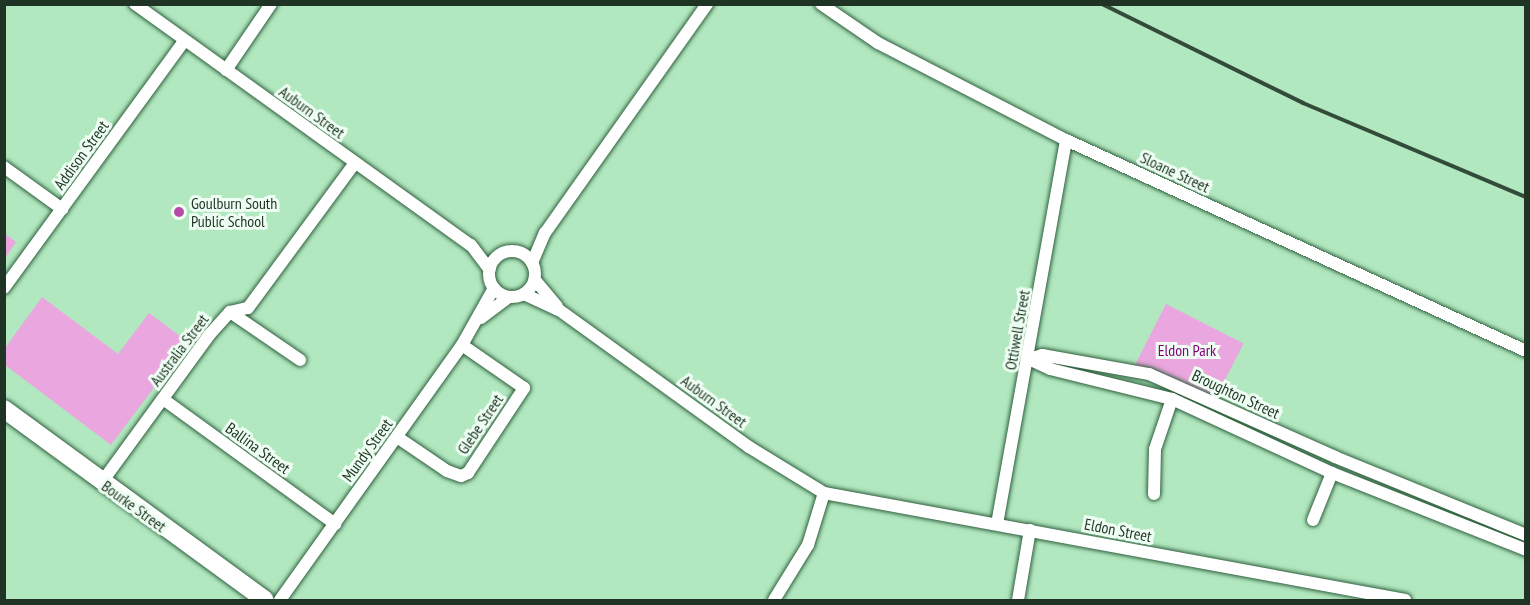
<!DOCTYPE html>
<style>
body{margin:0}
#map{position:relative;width:1530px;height:605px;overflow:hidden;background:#b2e8c0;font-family:"PT Sans Narrow",sans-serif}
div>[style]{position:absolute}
.green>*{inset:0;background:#eaa6df;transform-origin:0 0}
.roads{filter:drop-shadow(0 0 2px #2f603e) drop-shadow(0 0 2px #2f603e)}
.street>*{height:12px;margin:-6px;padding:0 6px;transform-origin:6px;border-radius:6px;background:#fff}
.street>.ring{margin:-6px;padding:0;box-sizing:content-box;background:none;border:12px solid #fff;border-radius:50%}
.secondary>*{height:18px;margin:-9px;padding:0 9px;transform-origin:9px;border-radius:9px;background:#fff}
.rail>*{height:4px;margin:-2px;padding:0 2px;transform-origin:2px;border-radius:2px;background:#324c39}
.dots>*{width:16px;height:16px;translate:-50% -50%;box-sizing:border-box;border:3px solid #eefef2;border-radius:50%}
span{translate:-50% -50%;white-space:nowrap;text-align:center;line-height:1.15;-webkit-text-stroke:6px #eefef2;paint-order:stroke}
.street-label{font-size:16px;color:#1f3425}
.poi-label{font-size:16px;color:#1f3425}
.left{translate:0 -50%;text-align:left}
.park-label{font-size:16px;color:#84007a}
.frame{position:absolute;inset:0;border:6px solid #1f3425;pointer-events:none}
</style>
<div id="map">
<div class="green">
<i style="clip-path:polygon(5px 234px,16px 242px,5px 258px)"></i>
<i style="clip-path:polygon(42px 297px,118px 354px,149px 313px,188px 342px,111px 445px,5px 365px,5px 348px)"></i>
<i style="left:1166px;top:304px;width:87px;height:69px;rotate:27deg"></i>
</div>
<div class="roads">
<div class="street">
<i style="left:135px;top:4px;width:413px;rotate:35.7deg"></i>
<i style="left:471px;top:245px;width:31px;rotate:53deg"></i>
<i style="left:821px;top:4px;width:69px;rotate:34.4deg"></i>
<i style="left:878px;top:43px;width:212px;rotate:27.3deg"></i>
<i style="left:1066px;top:140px;width:506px;rotate:24.64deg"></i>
<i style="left:226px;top:70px;width:80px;rotate:-55.7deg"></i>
<i style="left:4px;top:167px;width:72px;rotate:35.9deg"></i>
<i class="ring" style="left:489px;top:251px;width:34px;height:34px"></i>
<i style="left:532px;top:263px;width:33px;rotate:-67deg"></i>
<i style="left:545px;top:233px;width:281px;rotate:-54.7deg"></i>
<i style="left:535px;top:280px;width:34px;rotate:50deg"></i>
<i style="left:4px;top:288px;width:306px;rotate:-53.9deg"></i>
<i style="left:524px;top:294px;width:38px;rotate:25deg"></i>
<i style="left:559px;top:310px;width:234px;rotate:35.8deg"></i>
<i style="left:749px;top:447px;width:88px;rotate:31.5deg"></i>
<i style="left:824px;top:493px;width:591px;rotate:10.43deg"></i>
<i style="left:230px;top:312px;width:85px;rotate:34.4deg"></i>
<i style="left:481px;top:318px;width:35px;rotate:-37deg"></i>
<i style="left:1029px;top:359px;width:23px;rotate:25deg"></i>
<i style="left:1050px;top:369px;width:126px;rotate:13.8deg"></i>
<i style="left:1172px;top:399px;width:176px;rotate:24.8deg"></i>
<i style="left:1332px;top:473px;width:209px;rotate:21.6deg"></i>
<i style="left:1029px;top:359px;width:14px;rotate:-17deg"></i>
<i style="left:1042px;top:355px;width:109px;rotate:10.1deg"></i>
<i style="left:1149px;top:374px;width:204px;rotate:24deg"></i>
<i style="left:1335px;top:457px;width:206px;rotate:22.2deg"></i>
<i style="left:163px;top:399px;width:213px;rotate:36deg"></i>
<i style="left:397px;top:437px;width:60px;rotate:34.2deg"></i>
<i style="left:447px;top:471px;width:15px;rotate:20deg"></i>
<i style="left:461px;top:476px;width:8px;rotate:-23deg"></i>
<i style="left:468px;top:473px;width:102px;rotate:-56.6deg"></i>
<i style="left:524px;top:388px;width:75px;rotate:-145.3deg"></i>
<i style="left:102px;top:482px;width:183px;rotate:-53.9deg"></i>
<i style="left:210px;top:334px;width:30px;rotate:-48deg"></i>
<i style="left:230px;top:312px;width:18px;rotate:-13deg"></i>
<i style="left:248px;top:308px;width:180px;rotate:-53.6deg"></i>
<i style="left:1154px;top:494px;width:45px;rotate:-88.7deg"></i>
<i style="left:1155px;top:449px;width:53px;rotate:-71.2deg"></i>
<i style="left:1313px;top:520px;width:51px;rotate:-68deg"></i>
<i style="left:997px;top:524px;width:390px;rotate:-79.8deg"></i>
<i style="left:280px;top:600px;width:313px;rotate:-54.5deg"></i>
<i style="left:462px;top:345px;width:65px;rotate:-60.7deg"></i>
<i style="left:774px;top:600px;width:65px;rotate:-58.3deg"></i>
<i style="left:808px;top:545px;width:54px;rotate:-72.9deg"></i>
<i style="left:1018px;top:600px;width:71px;rotate:-80.3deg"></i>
</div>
<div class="secondary">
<i style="left:4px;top:409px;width:323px;rotate:36.2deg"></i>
</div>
</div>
<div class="rail">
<i style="left:1102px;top:4px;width:224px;rotate:26.2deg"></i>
<i style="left:1303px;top:103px;width:242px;rotate:22.9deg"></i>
</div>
<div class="dots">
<i style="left:179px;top:212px;background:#b649a9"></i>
</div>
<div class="street-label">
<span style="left:312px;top:112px;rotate:36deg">Auburn Street</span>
<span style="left:81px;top:155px;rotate:-54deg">Addison Street</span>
<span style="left:1175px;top:172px;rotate:25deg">Sloane Street</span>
<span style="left:1017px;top:330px;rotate:-80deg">Ottiwell Street</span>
<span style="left:179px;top:350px;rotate:-53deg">Australia Street</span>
<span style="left:1236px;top:394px;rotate:25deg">Broughton Street</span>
<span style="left:714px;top:401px;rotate:36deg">Auburn Street</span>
<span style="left:480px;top:424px;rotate:-56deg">Glebe Street</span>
<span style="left:258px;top:448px;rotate:36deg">Ballina Street</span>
<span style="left:367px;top:450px;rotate:-54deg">Mundy Street</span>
<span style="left:134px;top:506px;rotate:36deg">Bourke Street</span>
<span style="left:1118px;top:530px;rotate:11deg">Eldon Street</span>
</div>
<div class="poi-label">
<span class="left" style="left:191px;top:212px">Goulburn South<br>Public School</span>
</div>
<div class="park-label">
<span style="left:1187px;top:350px">Eldon Park</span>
</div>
<div class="frame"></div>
</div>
